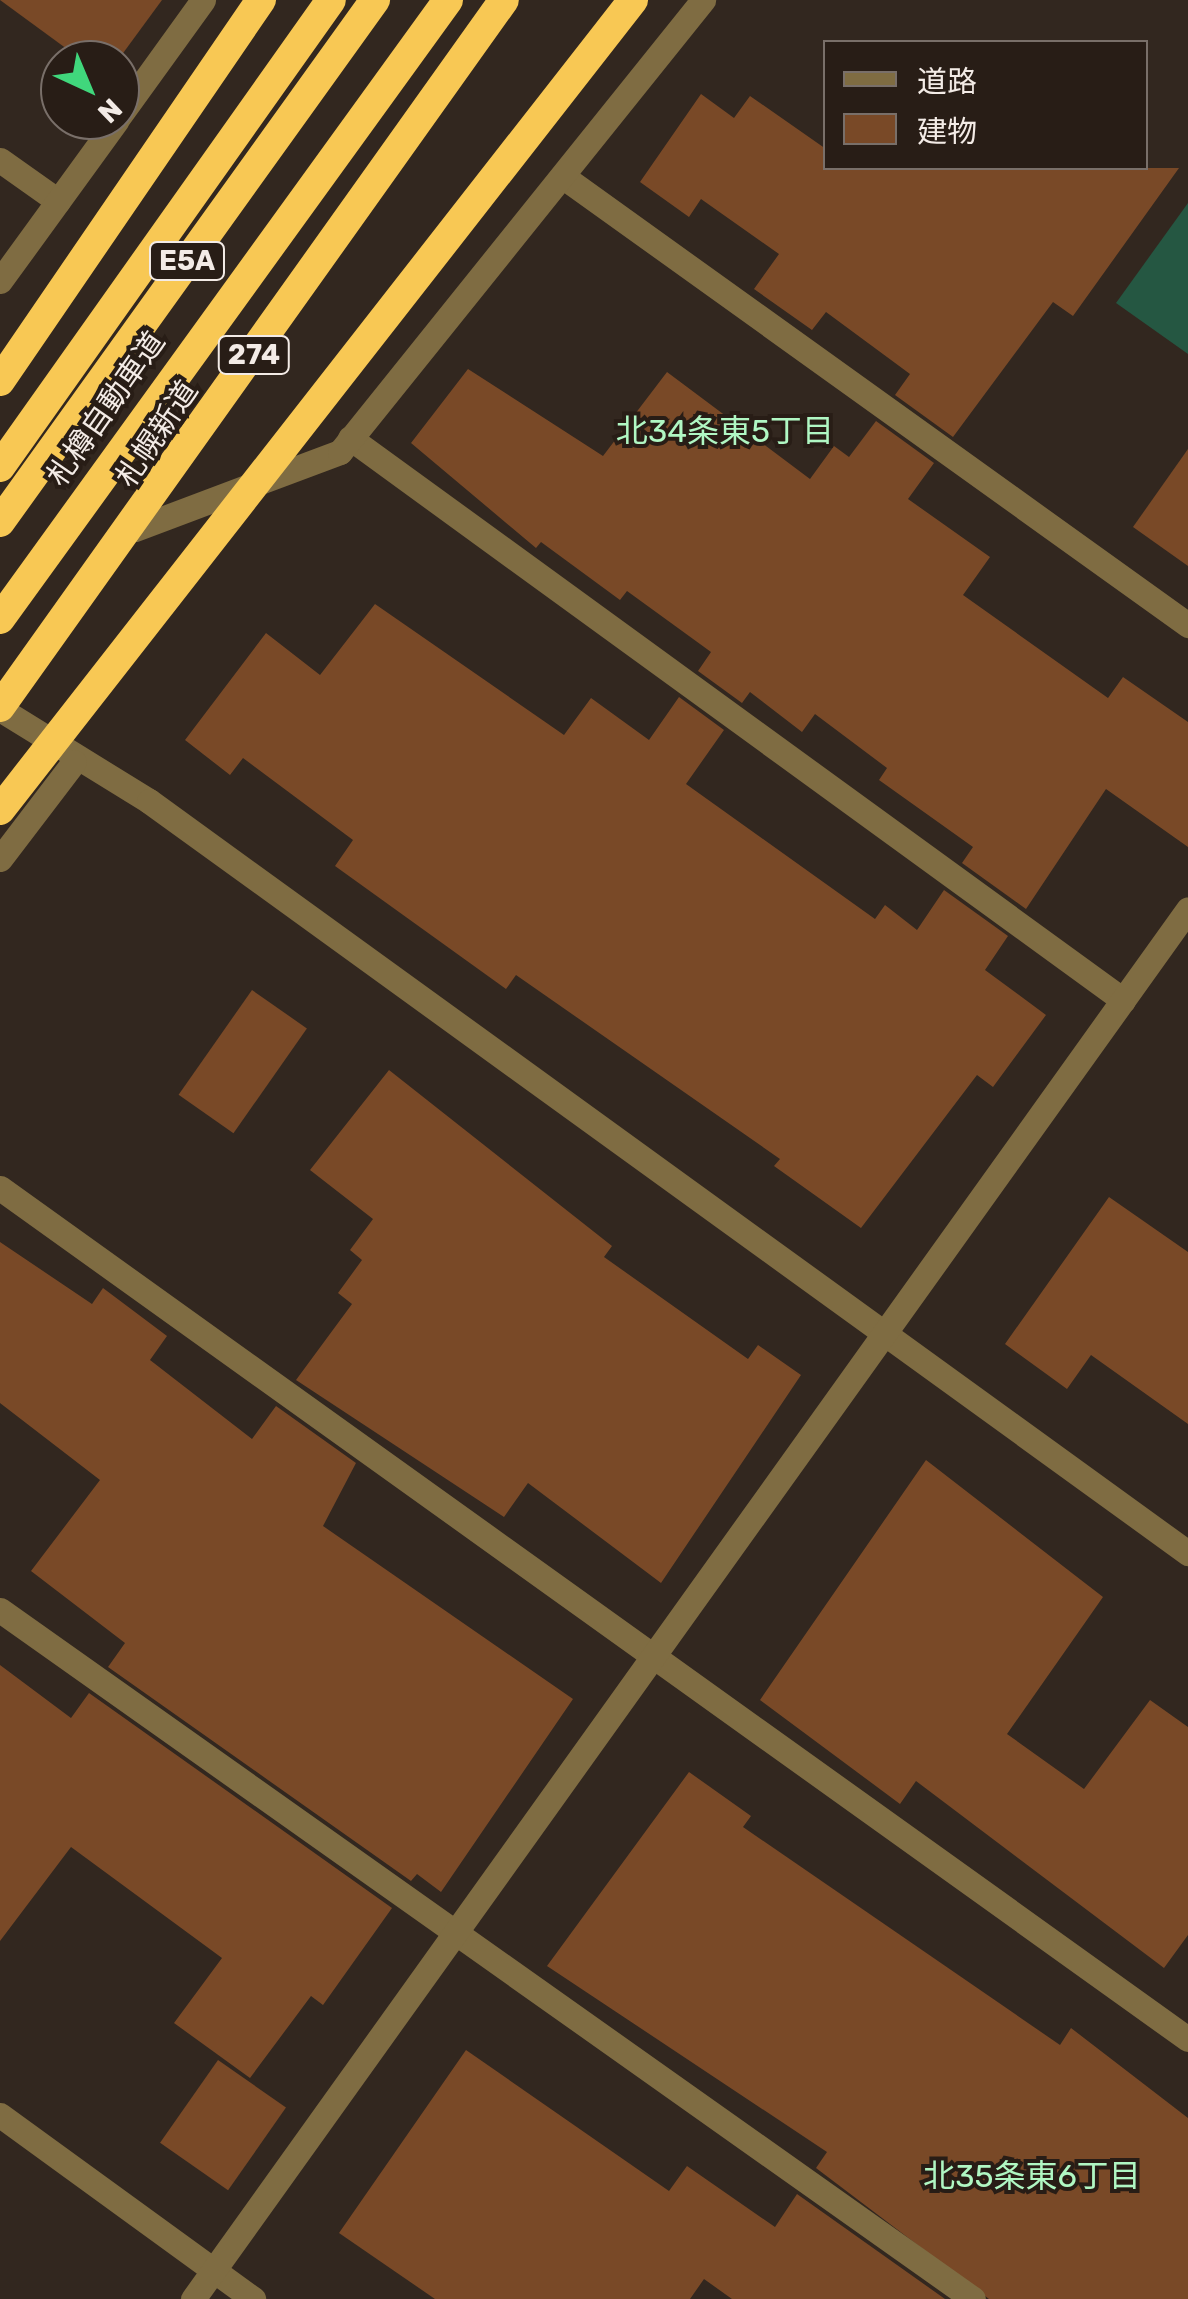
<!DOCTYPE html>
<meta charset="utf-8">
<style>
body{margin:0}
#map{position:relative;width:1188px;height:2299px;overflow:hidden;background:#32271f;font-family:Rubik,"Noto Sans JP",sans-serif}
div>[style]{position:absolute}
.green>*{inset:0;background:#255742}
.building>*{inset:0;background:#794927;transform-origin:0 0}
.minor>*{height:25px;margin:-12.5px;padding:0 12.5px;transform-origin:12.5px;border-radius:12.5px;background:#7f6c42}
.highway>*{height:30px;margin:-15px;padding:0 15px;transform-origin:15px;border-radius:15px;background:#f8c854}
.highway-bridge>*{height:30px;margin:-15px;padding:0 15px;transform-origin:15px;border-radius:15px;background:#f8c854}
span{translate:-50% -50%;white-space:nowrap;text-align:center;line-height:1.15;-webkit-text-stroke:8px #281d16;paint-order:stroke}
.shield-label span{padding:2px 8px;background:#281d16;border:2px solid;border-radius:8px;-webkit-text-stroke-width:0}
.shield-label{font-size:28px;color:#f3ebe6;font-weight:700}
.street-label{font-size:30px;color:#f3ebe6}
.neighbourhood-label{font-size:32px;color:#b0f7c3}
.legend{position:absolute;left:823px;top:40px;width:325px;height:130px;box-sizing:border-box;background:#281d16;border:2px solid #796f69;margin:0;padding:12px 18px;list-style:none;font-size:30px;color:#f3ebe6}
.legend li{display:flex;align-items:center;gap:20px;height:50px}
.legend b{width:50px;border:2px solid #796f69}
.north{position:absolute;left:40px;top:40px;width:100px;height:100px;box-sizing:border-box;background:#281d16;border:2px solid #796f69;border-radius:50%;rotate:136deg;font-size:28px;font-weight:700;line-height:40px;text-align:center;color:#f3ebe6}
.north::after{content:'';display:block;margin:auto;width:35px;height:45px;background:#40d77c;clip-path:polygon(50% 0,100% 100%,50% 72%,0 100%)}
</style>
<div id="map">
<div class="green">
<i style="clip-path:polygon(1188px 203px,1188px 354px,1116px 303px)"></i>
</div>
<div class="building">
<i style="clip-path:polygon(0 0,162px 0,118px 60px,82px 60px)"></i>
<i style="clip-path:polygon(701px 94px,734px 118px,750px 96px,826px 149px,826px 168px,1179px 168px,1073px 316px,1053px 302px,953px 437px,895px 395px,910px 374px,826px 312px,812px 330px,754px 289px,779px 254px,701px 199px,689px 217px,640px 182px)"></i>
<i style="clip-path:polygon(468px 369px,603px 456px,667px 372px,810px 479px,834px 446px,849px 457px,876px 421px,934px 463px,908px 499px,990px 557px,963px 595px,1108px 698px,1123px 677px,1188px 722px,1188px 847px,1106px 789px,1026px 909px,962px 863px,973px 847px,879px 780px,887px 768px,815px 714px,802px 732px,750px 692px,742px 703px,698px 671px,711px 652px,627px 591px,620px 600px,541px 542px,536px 548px,411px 443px)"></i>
<i style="clip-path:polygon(1188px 449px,1188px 566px,1133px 527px)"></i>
<i style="clip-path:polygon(375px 604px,564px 735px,591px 698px,649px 740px,679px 697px,724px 730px,686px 784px,875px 919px,885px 905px,917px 930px,944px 890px,1008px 936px,985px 970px,1046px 1015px,993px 1087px,977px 1075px,861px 1228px,774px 1166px,780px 1159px,516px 975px,506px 989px,335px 866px,353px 840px,243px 758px,230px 775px,185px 740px,266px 633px,320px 675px)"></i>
<i style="left:252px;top:990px;width:67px;height:128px;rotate:35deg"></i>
<i style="clip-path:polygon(389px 1070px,612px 1246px,604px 1257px,748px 1359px,758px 1345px,801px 1375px,661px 1583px,528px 1483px,504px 1517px,296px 1380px,352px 1304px,338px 1293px,362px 1260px,350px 1250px,373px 1219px,310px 1170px)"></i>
<i style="clip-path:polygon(1109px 1197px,1188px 1252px,1188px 1424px,1091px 1355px,1067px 1389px,1005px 1344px)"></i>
<i style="clip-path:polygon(0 1242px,92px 1304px,103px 1288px,167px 1336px,150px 1360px,252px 1439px,276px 1406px,356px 1463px,323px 1526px,573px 1699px,441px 1892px,417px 1874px,411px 1881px,108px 1667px,125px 1643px,31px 1571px,100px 1480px,0 1403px)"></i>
<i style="clip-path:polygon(926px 1460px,1103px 1597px,1007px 1734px,1084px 1789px,1150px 1700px,1188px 1727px,1188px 1935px,1164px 1968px,916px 1781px,900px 1804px,760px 1700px)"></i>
<i style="clip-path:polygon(0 1665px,71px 1718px,89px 1693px,392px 1908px,323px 2005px,311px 1996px,250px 2078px,174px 2023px,222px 1958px,71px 1847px,0 1941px)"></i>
<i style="clip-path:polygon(689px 1772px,751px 1816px,743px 1827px,1060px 2045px,1071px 2028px,1188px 2118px,1188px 2299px,989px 2299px,816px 2168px,827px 2152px,547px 1966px)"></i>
<i style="clip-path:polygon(466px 2050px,669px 2191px,687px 2166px,775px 2227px,797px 2194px,945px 2299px,732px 2299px,704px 2279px,690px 2299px,435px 2299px,339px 2233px)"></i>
<i style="left:218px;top:2060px;width:83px;height:101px;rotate:35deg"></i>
</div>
<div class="minor">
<i style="left:120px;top:115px;width:142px;rotate:-54.2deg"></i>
<i style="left:0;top:160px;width:71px;rotate:35.3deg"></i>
<i style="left:565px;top:178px;width:767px;rotate:35.66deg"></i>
<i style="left:0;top:281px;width:199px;rotate:-54deg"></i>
<i style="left:350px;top:438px;width:956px;rotate:36.02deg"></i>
<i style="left:135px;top:529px;width:219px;rotate:-20.6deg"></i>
<i style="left:340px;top:452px;width:580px;rotate:-51.23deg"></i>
<i style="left:0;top:709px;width:175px;rotate:31.7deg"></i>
<i style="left:149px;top:801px;width:1283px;rotate:35.9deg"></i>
<i style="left:0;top:859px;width:122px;rotate:-52.7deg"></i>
<i style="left:0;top:1188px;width:1461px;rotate:35.62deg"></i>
<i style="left:0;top:1610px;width:1192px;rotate:35.3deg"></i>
<i style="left:0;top:2115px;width:313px;rotate:36deg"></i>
<i style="left:193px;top:2299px;width:1709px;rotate:-54.4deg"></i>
</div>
<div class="highway">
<i style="left:0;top:381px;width:462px;rotate:-55.6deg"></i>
<i style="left:0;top:467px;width:572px;rotate:-54.67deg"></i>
<i style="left:0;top:522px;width:643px;rotate:-54.31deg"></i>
<i style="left:0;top:619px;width:764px;rotate:-54.1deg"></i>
<i style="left:0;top:707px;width:868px;rotate:-54.52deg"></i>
</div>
<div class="highway-bridge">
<i style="left:0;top:810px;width:1028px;rotate:-51.99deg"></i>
</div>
<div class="shield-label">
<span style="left:187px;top:261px">E5A</span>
<span style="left:254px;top:355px">274</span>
</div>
<div class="street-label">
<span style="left:106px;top:409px;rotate:-55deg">札樽自動車道</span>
<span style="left:157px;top:434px;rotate:-56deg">札幌新道</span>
</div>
<div class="neighbourhood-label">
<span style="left:725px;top:431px">北34条東5丁目</span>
<span style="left:1032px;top:2176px">北35条東6丁目</span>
</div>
<ul class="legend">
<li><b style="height:12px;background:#7f6c42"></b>道路</li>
<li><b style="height:28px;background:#794927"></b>建物</li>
</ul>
<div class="north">N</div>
</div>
